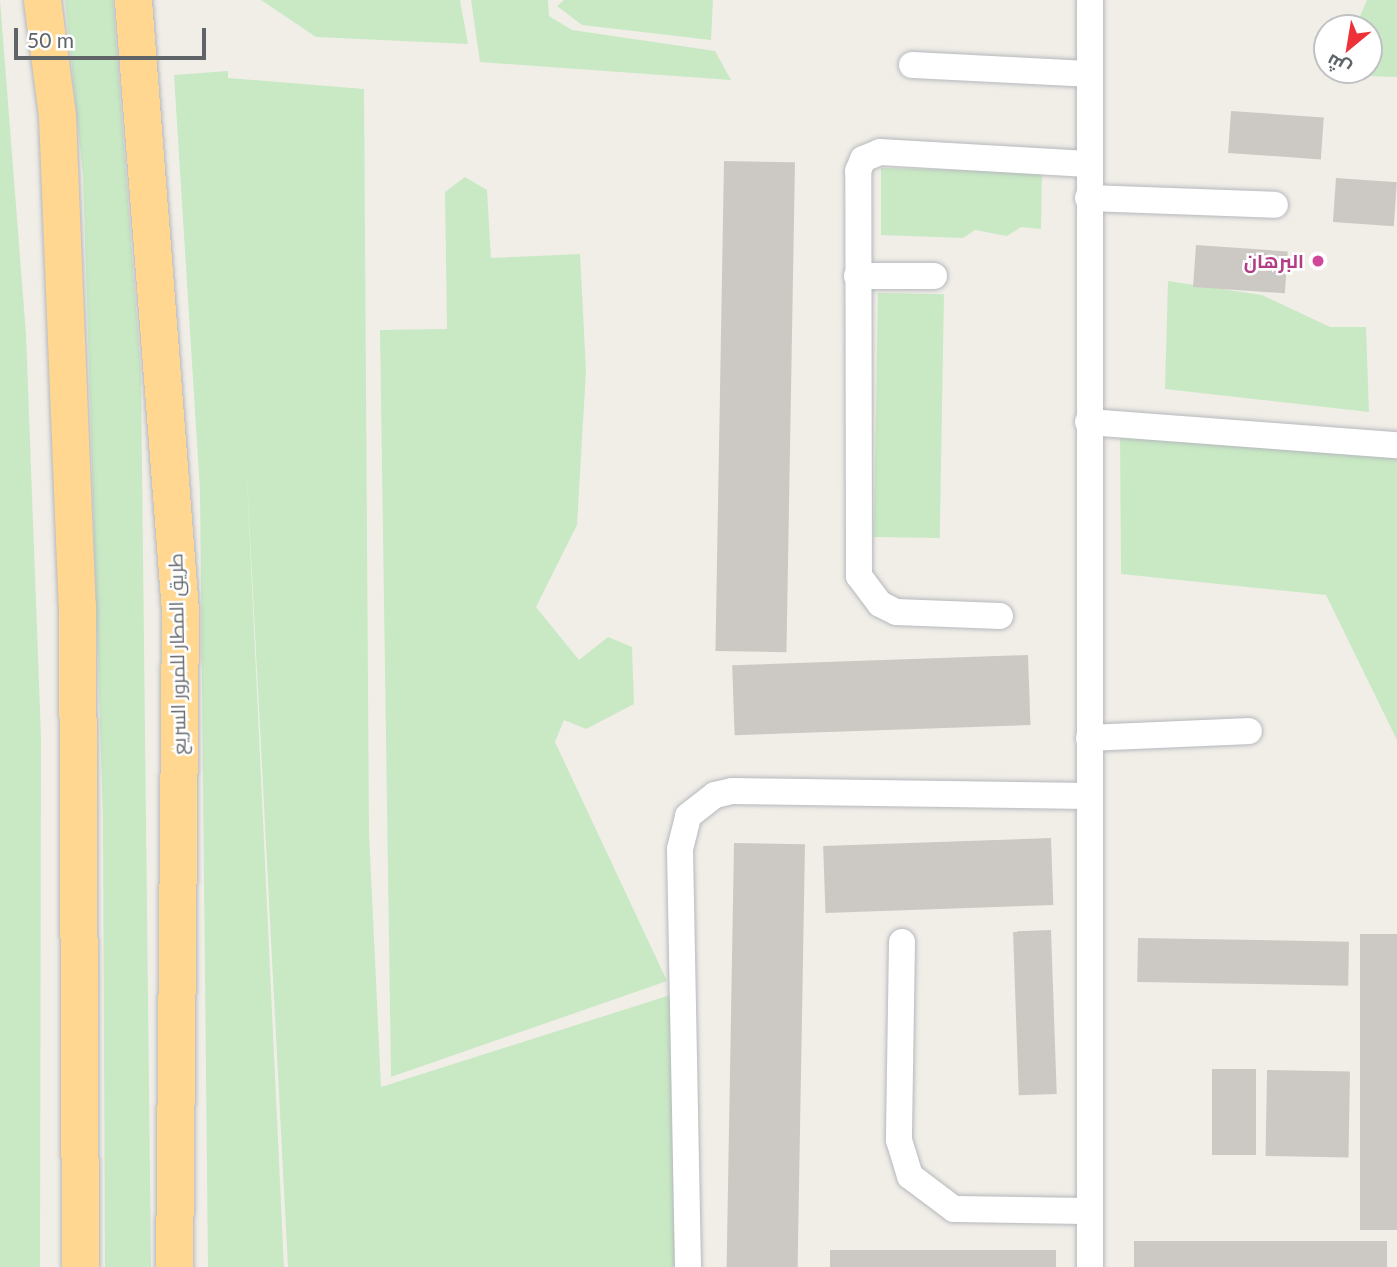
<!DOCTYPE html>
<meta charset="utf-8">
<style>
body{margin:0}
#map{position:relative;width:1397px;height:1267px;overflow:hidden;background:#f1eee8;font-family:Lato,Cairo,sans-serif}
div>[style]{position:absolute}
.green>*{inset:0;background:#c8e9c4;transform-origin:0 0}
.building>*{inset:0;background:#ccc9c5;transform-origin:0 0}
.roads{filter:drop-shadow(0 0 2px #b5b8bc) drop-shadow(0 0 2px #b5b8bc)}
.minor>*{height:26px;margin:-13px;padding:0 13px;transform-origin:13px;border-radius:13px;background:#fff}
.highway>*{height:37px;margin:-18.5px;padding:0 18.5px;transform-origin:18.5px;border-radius:18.5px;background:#ffd791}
.dots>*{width:19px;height:19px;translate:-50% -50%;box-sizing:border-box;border:4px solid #fff;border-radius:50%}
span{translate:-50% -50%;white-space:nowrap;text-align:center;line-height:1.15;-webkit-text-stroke:5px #fff;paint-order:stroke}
.hotel-label{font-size:19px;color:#b23c85;font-weight:700}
.right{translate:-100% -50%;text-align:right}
.street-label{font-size:19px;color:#5f6468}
.north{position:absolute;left:1313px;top:14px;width:70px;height:70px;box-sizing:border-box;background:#fff;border:2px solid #bfc1c3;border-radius:50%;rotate:210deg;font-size:19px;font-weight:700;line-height:28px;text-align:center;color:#5f6468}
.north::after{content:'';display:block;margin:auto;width:24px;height:32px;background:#ee3137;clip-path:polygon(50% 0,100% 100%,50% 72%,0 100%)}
.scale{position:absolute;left:14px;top:28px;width:192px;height:32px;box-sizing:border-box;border:4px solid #5f6468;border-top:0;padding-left:9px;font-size:21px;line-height:24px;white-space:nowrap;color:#5f6468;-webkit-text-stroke:5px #fff;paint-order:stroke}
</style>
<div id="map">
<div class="green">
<i style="clip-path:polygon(0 0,26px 334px,41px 737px,40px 1267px,0 1267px)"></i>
<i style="clip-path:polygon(65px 0,113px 0,141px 375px,151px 1267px,105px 1267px,103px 819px,83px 175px)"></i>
<i style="clip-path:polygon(261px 0,460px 0,468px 44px,316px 37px)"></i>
<i style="clip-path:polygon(471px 0,548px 0,549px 16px,572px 30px,715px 51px,731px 80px,480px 62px)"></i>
<i style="clip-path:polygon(564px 0,713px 0,711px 40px,582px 25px,557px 6px)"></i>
<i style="clip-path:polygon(1367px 0,1397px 0,1397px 77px,1334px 75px,1369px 70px,1369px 28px,1355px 28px)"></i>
<i style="clip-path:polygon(228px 71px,228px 78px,364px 89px,369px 833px,381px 1087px,683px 991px,688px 1267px,288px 1267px,246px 459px,284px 1267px,208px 1267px,200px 491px,174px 75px)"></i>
<i style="clip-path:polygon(881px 168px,1042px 172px,1041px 229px,1021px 227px,1007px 236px,975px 230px,963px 238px,881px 235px)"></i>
<i style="clip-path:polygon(465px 177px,487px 190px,491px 258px,580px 254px,586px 371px,577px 525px,536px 607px,579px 660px,608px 637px,632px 647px,634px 704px,586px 729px,564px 720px,555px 742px,667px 981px,391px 1077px,380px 330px,447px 329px,445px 192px)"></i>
<i style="clip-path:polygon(1168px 281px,1262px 295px,1330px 327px,1366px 327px,1369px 412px,1165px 389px)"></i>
<i style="left:878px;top:293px;width:66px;height:244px;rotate:1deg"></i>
<i style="clip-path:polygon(1120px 433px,1397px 456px,1397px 740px,1326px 595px,1121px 574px)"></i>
</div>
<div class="building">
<i style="left:1231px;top:111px;width:93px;height:42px;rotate:4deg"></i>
<i style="left:724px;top:161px;width:71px;height:490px;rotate:1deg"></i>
<i style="left:1336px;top:178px;width:61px;height:44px;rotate:4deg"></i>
<i style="left:1196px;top:245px;width:92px;height:42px;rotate:4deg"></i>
<i style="left:1028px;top:655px;width:70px;height:296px;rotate:88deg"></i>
<i style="left:1051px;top:838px;width:67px;height:228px;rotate:88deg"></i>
<i style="left:734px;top:843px;width:71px;height:424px;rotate:1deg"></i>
<i style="left:1051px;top:930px;width:164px;height:38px;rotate:88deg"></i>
<i style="left:1397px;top:934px;width:296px;height:37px;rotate:90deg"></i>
<i style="left:1138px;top:938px;width:211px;height:44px;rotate:1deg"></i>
<i style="left:1212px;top:1069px;width:44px;height:86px"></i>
<i style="left:1267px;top:1070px;width:83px;height:86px;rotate:1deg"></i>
<i style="left:1134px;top:1241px;width:253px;height:26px"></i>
<i style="left:830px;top:1250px;width:226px;height:17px"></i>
</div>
<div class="roads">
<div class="minor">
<i style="left:912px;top:65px;width:177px;rotate:2.9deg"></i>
<i style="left:1088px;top:198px;width:187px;rotate:2.1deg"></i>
<i style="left:857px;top:276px;width:77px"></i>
<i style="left:1088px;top:422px;width:310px;rotate:4.3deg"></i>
<i style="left:1000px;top:616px;width:104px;rotate:-177.8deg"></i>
<i style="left:896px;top:612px;width:18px;rotate:-153deg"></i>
<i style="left:880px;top:604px;width:35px;rotate:-127deg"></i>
<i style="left:859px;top:576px;width:405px;rotate:-90.1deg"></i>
<i style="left:858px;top:171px;width:13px;rotate:-67deg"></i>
<i style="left:863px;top:159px;width:18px;rotate:-22deg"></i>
<i style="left:880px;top:152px;width:208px;rotate:3.3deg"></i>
<i style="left:1089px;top:738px;width:160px;rotate:-2.5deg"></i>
<i style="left:902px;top:942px;width:198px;rotate:90.9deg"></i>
<i style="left:899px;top:1140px;width:38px;rotate:73deg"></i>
<i style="left:910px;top:1176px;width:55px;rotate:36.9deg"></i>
<i style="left:954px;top:1209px;width:134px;rotate:0.9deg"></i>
<i style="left:688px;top:1267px;width:418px;rotate:-91.1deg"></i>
<i style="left:680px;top:849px;width:34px;rotate:-76deg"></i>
<i style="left:688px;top:816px;width:34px;rotate:-38deg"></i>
<i style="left:715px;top:795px;width:17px;rotate:-13deg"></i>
<i style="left:732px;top:791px;width:357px;rotate:0.8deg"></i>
<i style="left:1090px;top:1267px;width:1267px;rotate:-90deg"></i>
</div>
<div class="highway">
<i style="left:42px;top:0;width:117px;rotate:82.6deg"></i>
<i style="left:57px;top:116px;width:489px;rotate:87.7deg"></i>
<i style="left:77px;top:605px;width:662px;rotate:89.74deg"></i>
<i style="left:133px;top:0;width:613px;rotate:85.6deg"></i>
<i style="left:180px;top:611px;width:656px;rotate:90.52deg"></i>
</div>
</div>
<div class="dots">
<i style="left:1318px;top:261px;background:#d1479c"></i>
</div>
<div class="hotel-label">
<span class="right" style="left:1304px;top:261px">البرهان</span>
</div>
<div class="street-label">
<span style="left:177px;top:654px;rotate:-91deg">طريق المطار للمرور السريع</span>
</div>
<div class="north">ش</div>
<div class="scale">50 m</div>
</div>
